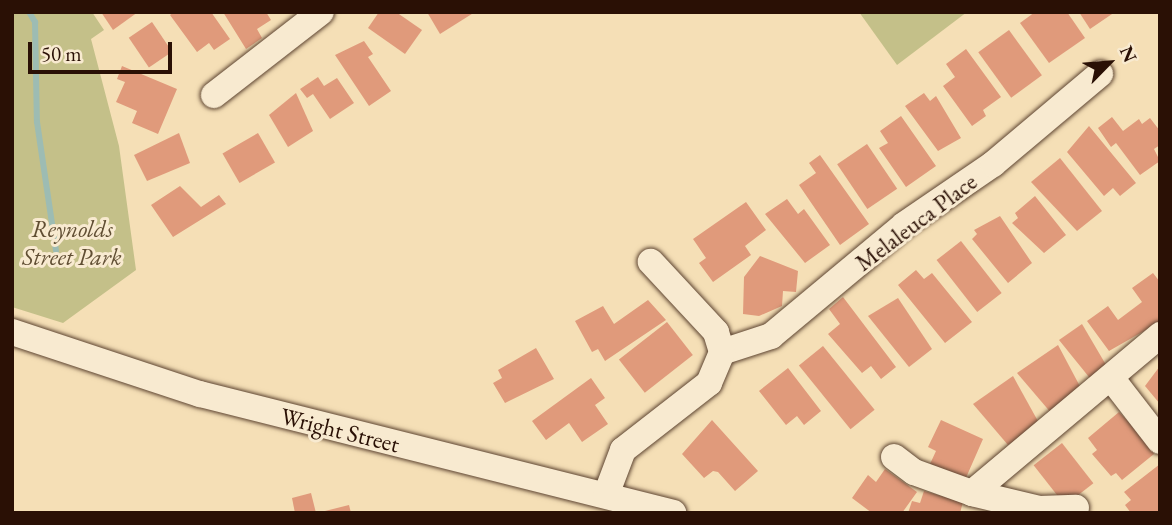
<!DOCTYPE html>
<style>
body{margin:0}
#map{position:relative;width:1172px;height:525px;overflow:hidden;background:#f5dfb6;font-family:"EB Garamond",serif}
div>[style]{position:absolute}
.green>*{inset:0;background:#c4c089}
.stream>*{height:6px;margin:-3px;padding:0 3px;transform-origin:3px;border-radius:3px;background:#9dbcb3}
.building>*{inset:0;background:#e09a7b;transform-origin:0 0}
.roads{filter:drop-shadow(0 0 2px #5d4431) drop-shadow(0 0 2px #5d4431)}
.minor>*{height:26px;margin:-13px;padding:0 13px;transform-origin:13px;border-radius:13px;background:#f8ead0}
span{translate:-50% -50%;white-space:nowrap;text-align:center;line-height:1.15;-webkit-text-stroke:6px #f8ead0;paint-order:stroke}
.street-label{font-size:24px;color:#2a1005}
.park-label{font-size:24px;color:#604e33;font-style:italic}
.frame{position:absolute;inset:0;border:14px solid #2a1005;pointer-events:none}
.north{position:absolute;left:1074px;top:28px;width:70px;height:70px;-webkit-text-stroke:5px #f8ead0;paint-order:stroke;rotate:65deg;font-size:19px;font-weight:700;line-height:28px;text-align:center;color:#2a1005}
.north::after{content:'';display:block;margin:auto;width:24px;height:32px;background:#2a1005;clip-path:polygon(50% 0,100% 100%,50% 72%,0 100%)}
.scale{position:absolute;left:28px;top:42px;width:144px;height:32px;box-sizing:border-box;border:4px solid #2a1005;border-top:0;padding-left:9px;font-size:21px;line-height:24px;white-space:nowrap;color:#2a1005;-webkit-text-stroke:5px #f8ead0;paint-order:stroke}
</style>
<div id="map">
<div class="green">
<i style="clip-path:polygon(12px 12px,92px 12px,104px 30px,91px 39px,119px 146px,136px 270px,63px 323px,12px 307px)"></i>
<i style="clip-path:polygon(859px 12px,967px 12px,897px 65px)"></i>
</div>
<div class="stream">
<i style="left:29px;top:12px;width:12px;rotate:59deg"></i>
<i style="left:35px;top:22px;width:100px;rotate:88.9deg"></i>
<i style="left:37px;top:122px;width:130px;rotate:81.6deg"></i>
</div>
<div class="building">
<i style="clip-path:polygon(101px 12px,138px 12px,113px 30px)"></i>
<i style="clip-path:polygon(174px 12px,211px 12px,230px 39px,214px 50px,209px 43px,197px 52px,170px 15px)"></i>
<i style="clip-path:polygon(223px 12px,266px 12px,271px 20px,257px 29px,262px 38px,246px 49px)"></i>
<i style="clip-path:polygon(379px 12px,396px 12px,422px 30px,405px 54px,368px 28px)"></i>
<i style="clip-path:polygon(427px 12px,475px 12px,440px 34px)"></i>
<i style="clip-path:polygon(1035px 12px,1067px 12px,1085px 38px,1049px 63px,1020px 23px)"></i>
<i style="clip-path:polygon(1079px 12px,1115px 12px,1090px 29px)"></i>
<i style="left:152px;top:22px;width:36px;height:28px;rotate:56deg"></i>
<i style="left:1009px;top:30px;width:56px;height:38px;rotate:54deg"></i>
<i style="clip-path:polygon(364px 41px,373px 54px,368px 57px,391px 91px,369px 106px,335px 55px)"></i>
<i style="clip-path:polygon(966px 49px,1001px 97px,983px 110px,986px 116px,972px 126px,943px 86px,955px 77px,946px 64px)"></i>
<i style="clip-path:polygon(122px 66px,177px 89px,158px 134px,132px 123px,137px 111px,116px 102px,125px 82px,117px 79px)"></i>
<i style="clip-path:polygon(318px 77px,324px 86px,337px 78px,354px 103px,330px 119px,313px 94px,307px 98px,300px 89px)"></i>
<i style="clip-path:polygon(296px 93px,313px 131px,288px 147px,269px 115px)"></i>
<i style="clip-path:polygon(924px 93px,930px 101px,936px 96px,961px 138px,938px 151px,905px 106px)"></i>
<i style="clip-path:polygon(901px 116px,936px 166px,906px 187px,879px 148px,888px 143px,880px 131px)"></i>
<i style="clip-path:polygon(1112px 117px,1123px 131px,1139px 119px,1142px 124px,1150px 118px,1160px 131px,1160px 145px,1154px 149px,1160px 161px,1140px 175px,1116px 143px,1111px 147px,1098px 128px)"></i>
<i style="clip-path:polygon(1089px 126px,1136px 183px,1120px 196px,1113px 188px,1104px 196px,1067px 152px)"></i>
<i style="clip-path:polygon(179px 133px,190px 163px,147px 181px,134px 155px)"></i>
<i style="left:258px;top:133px;width:34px;height:41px;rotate:60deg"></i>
<i style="left:867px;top:144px;width:54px;height:36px;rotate:56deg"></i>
<i style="clip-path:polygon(820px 155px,869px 224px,840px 245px,799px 185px,816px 173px,809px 163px)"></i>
<i style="clip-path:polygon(1060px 158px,1102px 211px,1077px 231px,1031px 182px)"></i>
<i style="clip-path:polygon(180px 186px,201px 207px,219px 195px,226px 204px,173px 237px,151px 205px)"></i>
<i style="clip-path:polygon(1035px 196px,1066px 235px,1044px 253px,1012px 223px,1018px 218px,1015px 213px)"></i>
<i style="clip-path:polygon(787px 199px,798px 214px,804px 209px,830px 245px,805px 263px,765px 214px)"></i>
<i style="clip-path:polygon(746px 202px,766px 230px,745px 246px,751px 255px,713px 282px,699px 263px,706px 258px,693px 239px)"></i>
<i style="clip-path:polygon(1000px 216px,1032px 263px,1008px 283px,972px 239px,977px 234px,974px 230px)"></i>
<i style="left:961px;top:241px;width:66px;height:31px;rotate:52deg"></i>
<i style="clip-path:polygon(760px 256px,798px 271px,796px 292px,783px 291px,782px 306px,759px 316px,743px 314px,744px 277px)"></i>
<i style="clip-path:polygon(916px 270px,924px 279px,932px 273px,972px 322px,945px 343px,898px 285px)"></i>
<i style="clip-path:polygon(1153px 273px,1160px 282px,1158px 323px,1109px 351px,1087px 321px,1108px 306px,1118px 320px,1142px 302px,1132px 288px)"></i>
<i style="clip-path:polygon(843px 297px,896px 367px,881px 379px,871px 366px,862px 373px,828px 334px,840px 324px,829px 309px)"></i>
<i style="clip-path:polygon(898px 298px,932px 349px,909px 367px,868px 316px)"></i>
<i style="clip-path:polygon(648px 300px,666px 320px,605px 361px,598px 349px,592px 352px,575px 321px,603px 306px,614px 324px)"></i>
<i style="left:667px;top:322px;width:42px;height:61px;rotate:52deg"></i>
<i style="clip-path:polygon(1082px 324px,1109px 370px,1093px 382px,1059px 340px)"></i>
<i style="clip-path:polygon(1058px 345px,1083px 392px,1052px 414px,1017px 373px)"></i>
<i style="left:823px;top:346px;width:82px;height:31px;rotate:51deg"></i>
<i style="clip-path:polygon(536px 348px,554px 379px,505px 403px,493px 383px,502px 378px,498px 370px)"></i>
<i style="clip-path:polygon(1160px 366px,1160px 404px,1145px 386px)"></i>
<i style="clip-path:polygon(788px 368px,821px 411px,804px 425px,797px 416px,786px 425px,759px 391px)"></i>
<i style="clip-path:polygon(1013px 376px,1039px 423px,1008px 445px,973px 404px)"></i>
<i style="clip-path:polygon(591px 378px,605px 398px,595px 405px,608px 424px,582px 442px,569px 423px,546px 440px,532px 421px)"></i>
<i style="clip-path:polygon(1119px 412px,1148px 442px,1154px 454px,1122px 480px,1116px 473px,1111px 476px,1092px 454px,1097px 450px,1088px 438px)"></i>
<i style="clip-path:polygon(712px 420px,758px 471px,735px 491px,718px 472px,713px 471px,704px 478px,682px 454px)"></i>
<i style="clip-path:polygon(941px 420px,983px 439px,965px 480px,930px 464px,936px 451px,928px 447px)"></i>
<i style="left:1062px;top:443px;width:51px;height:36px;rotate:52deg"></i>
<i style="clip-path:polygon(1160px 464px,1160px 513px,1131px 513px,1125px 505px,1131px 500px,1124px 492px)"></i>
<i style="clip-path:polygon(885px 469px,917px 492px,902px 513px,872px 513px,852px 498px,868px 475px,876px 482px)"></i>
<i style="clip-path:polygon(924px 491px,963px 502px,960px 513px,908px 513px,912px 501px,920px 503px)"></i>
<i style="clip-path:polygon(311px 493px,316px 513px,295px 513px,292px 498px)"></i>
<i style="clip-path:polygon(349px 505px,351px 513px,321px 513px,321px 512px)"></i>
</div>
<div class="roads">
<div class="minor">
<i style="left:214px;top:95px;width:135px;rotate:-37.8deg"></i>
<i style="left:12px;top:332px;width:198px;rotate:18.3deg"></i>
<i style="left:200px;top:394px;width:488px;rotate:14.1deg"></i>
<i style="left:722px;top:352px;width:52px;rotate:-18.1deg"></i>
<i style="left:771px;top:336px;width:173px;rotate:-39.8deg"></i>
<i style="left:904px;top:225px;width:108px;rotate:-34.4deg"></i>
<i style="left:993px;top:164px;width:140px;rotate:-40.1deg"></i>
<i style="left:1112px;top:379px;width:78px;rotate:52.3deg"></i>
<i style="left:894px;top:457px;width:25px;rotate:37deg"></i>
<i style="left:914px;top:472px;width:62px;rotate:19.9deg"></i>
<i style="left:972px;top:493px;width:69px;rotate:13.4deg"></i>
<i style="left:1039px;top:509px;width:37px;rotate:-2deg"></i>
<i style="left:972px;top:493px;width:246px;rotate:-40deg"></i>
<i style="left:606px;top:495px;width:48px;rotate:-69.3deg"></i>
<i style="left:623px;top:450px;width:109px;rotate:-37.9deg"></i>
<i style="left:709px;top:383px;width:34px;rotate:-67deg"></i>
<i style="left:722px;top:352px;width:21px;rotate:-107deg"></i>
<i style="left:716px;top:332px;width:96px;rotate:-132.9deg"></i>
</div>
</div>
<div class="street-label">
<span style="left:916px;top:222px;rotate:-37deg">Melaleuca Place</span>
<span style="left:340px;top:430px;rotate:14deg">Wright Street</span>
</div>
<div class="park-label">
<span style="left:72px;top:243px">Reynolds<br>Street Park</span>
</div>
<div class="frame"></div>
<div class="north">N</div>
<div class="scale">50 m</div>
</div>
